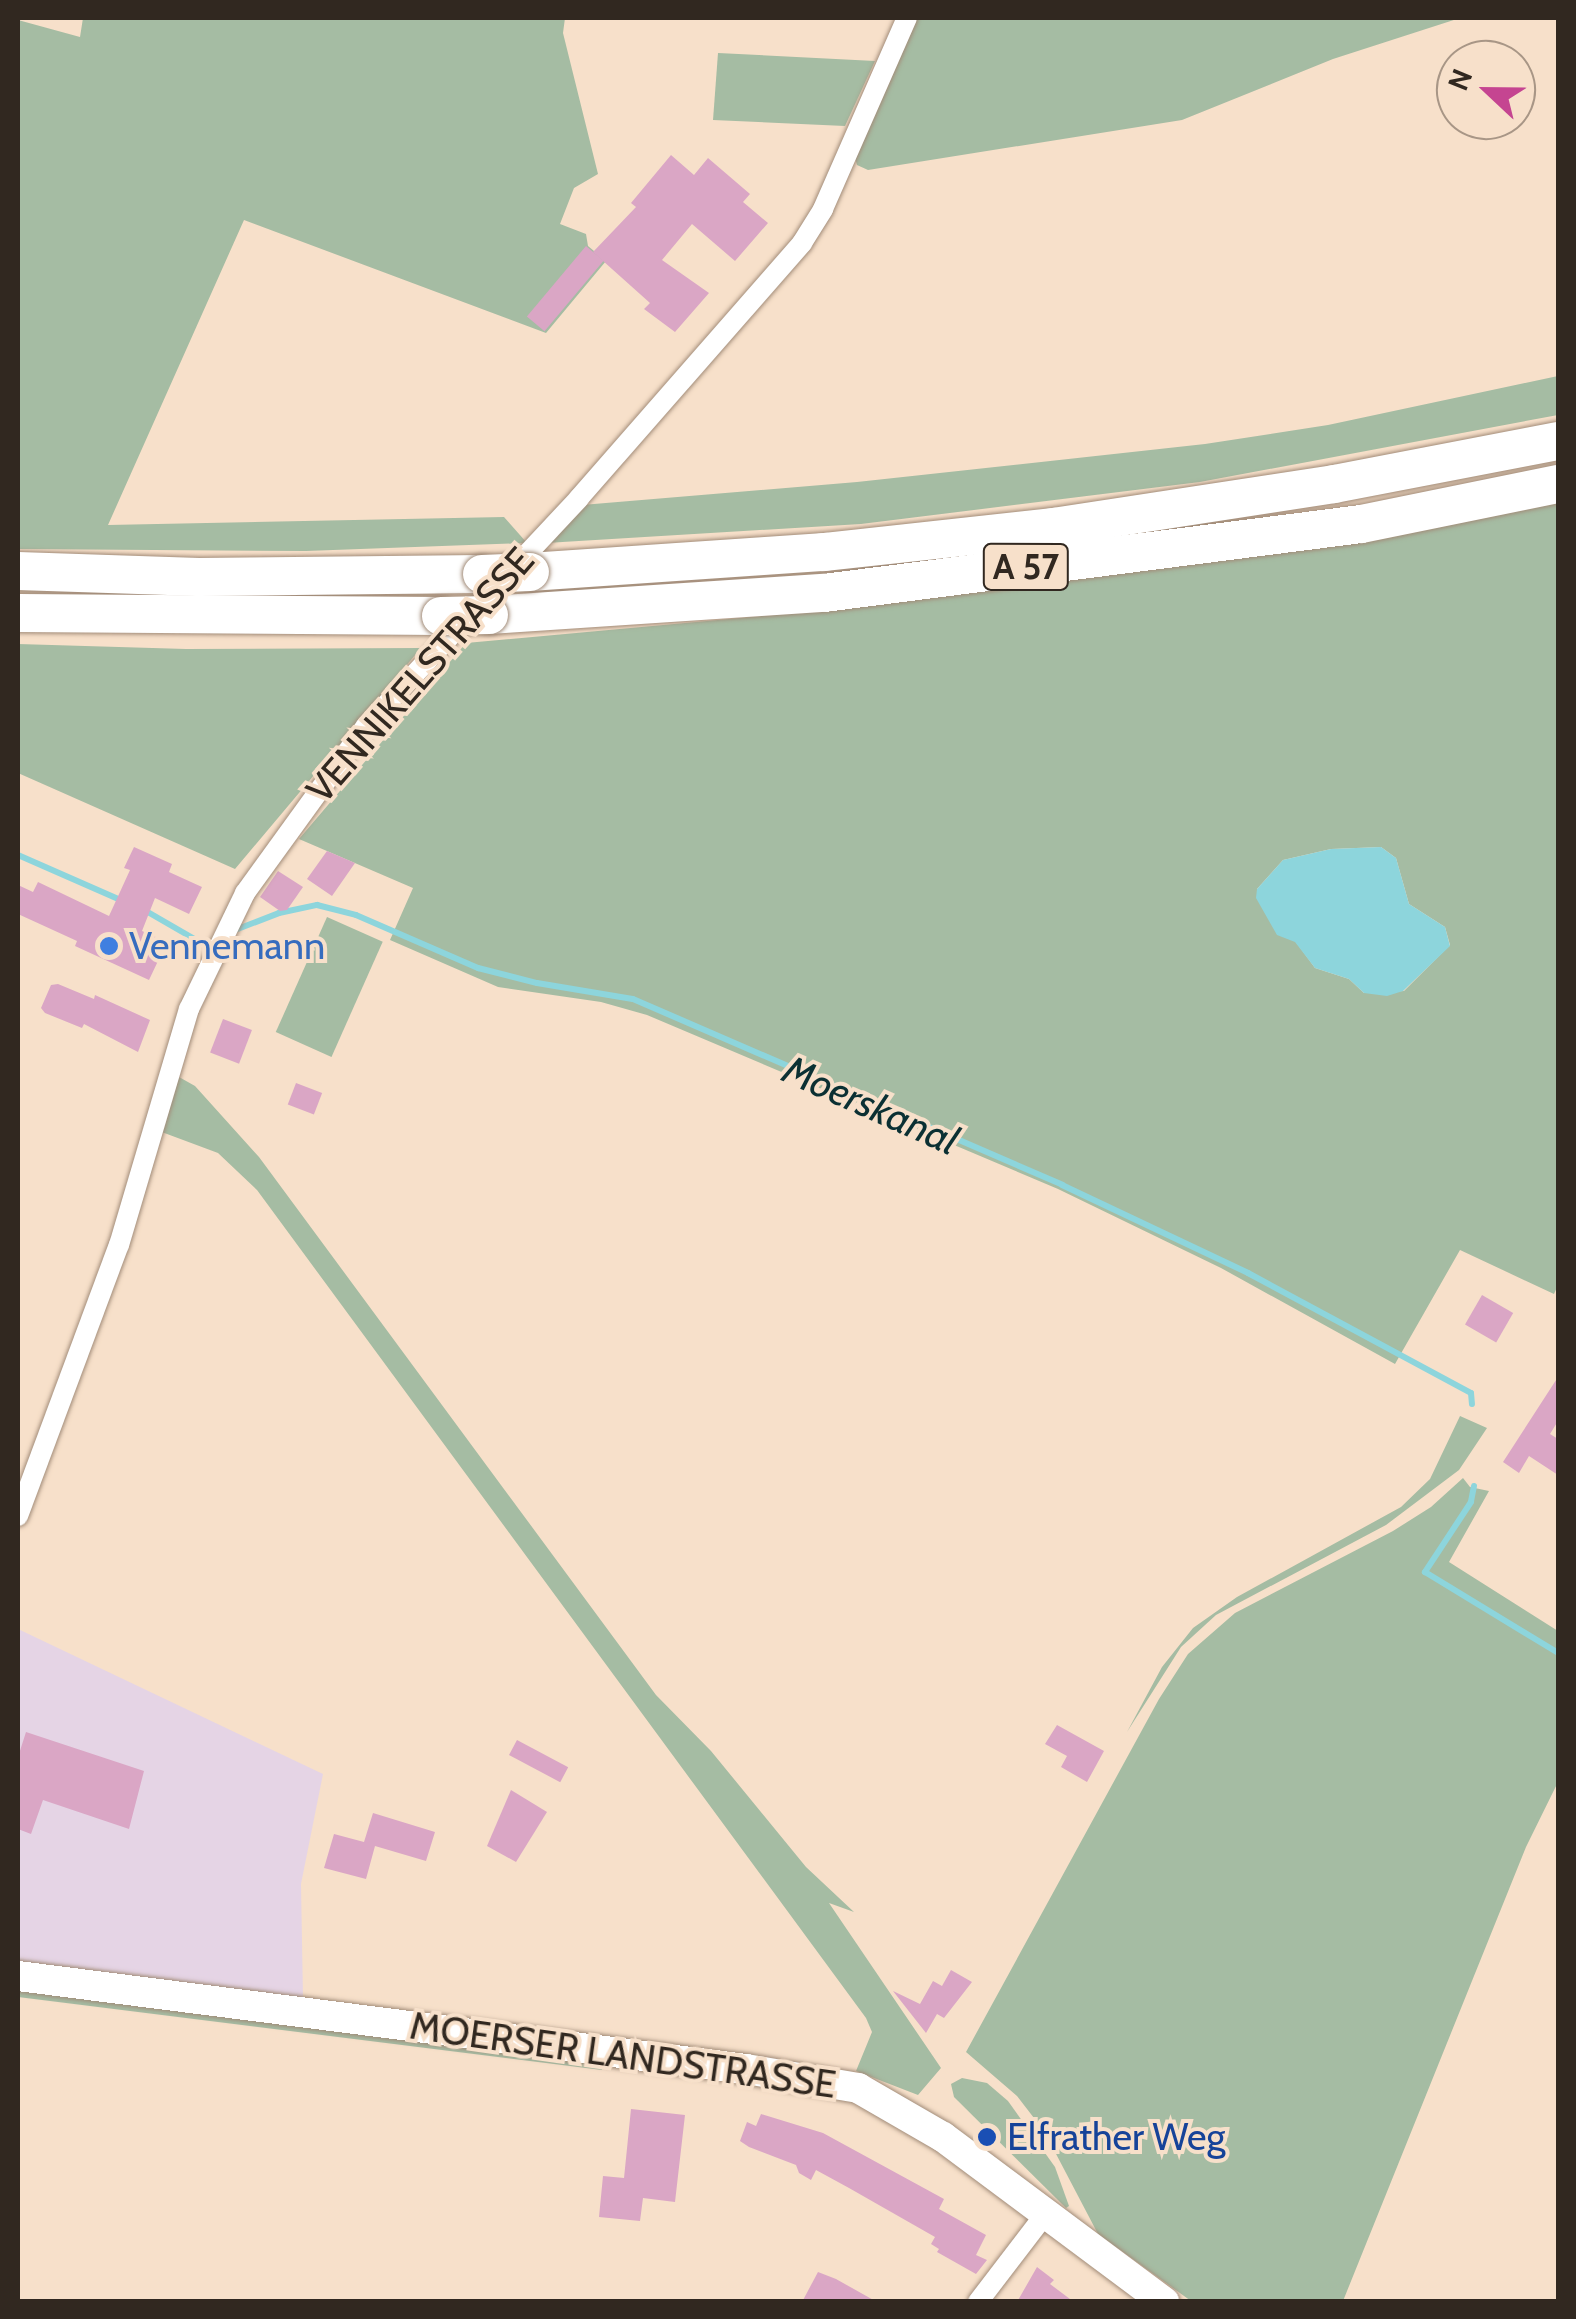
<!DOCTYPE html>
<style>
body{margin:0}
#map{position:relative;width:1576px;height:2319px;overflow:hidden;background:#f7e0ca;font-family:Cabin,sans-serif}
div>[style]{position:absolute}
.commercial>*{inset:0;background:#e5d4e5}
.green>*{inset:0;background:#a5bca3;transform-origin:0 0}
.water>*{inset:0;background:#8dd5dc}
.stream>*{height:6px;margin:-3px;padding:0 3px;transform-origin:3px;border-radius:3px;background:#8dd5dc}
.building>*{inset:0;background:#daa6c5;transform-origin:0 0}
.roads{filter:drop-shadow(0 0 2px #a28c79) drop-shadow(0 0 2px #a28c79)}
.minor>*{height:20px;margin:-10px;padding:0 10px;transform-origin:10px;border-radius:10px;background:#fff}
.secondary>*{height:30px;margin:-15px;padding:0 15px;transform-origin:15px;border-radius:15px;background:#fff}
.motorway>*{height:38px;margin:-19px;padding:0 19px;transform-origin:19px;border-radius:19px;background:#fff}
.bridges{filter:drop-shadow(0 0 2px #a28c79) drop-shadow(0 0 2px #a28c79)}
.motorway-bridge>*{height:38px;margin:-19px;padding:0 19px;transform-origin:19px;border-radius:19px;background:#fff}
.dots>*{width:28px;height:28px;translate:-50% -50%;box-sizing:border-box;border:5px solid #f7e0ca;border-radius:50%}
span{translate:-50% -50%;white-space:nowrap;text-align:center;line-height:1.15;-webkit-text-stroke:8px #f7e0ca;paint-order:stroke}
.shield-label span{padding:2px 8px;background:#f7e0ca;border:2px solid;border-radius:8px;-webkit-text-stroke-width:0}
.shield-label{font-size:35px;color:#312820;font-weight:700}
.street-label{font-size:38px;color:#312820}
.shop-label{font-size:38px;color:#366cbe}
.left{translate:0 -50%;text-align:left}
.transit-label{font-size:38px;color:#164399}
.water-label{font-size:40px;color:#0b3033;font-style:italic}
.frame{position:absolute;inset:0;border:20px solid #312820;pointer-events:none}
.north{position:absolute;left:1436px;top:40px;width:100px;height:100px;box-sizing:border-box;background:#f7e0ca;border:2px solid #a89686;border-radius:50%;rotate:292deg;font-size:28px;font-weight:700;line-height:40px;text-align:center;color:#312820}
.north::after{content:'';display:block;margin:auto;width:35px;height:45px;background:#c54591;clip-path:polygon(50% 0,100% 100%,50% 72%,0 100%)}
</style>
<div id="map">
<div class="commercial">
<i style="clip-path:polygon(18px 1629px,323px 1774px,301px 1884px,303px 1998px,18px 1961px)"></i>
</div>
<div class="green">
<i style="clip-path:polygon(83px 18px,565px 18px,563px 33px,598px 174px,574px 188px,560px 224px,586px 234px,588px 246px,606px 261px,546px 333px,244px 220px,108px 525px,504px 517px,527px 543px,306px 551px,18px 549px,18px 20px,80px 37px)"></i>
<i style="clip-path:polygon(913px 18px,1460px 18px,1333px 59px,1182px 120px,868px 170px,857px 165px,854px 154px)"></i>
<i style="clip-path:polygon(718px 53px,875px 61px,845px 126px,713px 120px)"></i>
<i style="clip-path:polygon(1558px 376px,1558px 415px,1200px 482px,861px 524px,546px 543px,582px 505px,857px 482px,1205px 444px,1328px 425px)"></i>
<i style="clip-path:polygon(evenodd,1558px 498px,1558px 1285px,1554px 1294px,1460px 1250px,1395px 1364px,1221px 1268px,1058px 1189px,647px 1015px,601px 1002px,498px 987px,390px 940px,413px 888px,299px 839px,466px 643px,827px 610px,1558px 498px,1381px 847px,1396px 858px,1409px 904px,1445px 927px,1450px 945px,1404px 991px,1364px 993px,1349px 979px,1315px 968px,1257px 889px,1283px 860px,1331px 849px,1381px 847px)"></i>
<i style="clip-path:polygon(18px 644px,186px 649px,421px 648px,235px 869px,18px 773px)"></i>
<i style="left:327px;top:917px;width:61px;height:126px;rotate:24deg"></i>
<i style="clip-path:polygon(179px 1077px,195px 1086px,259px 1157px,656px 1695px,711px 1751px,806px 1867px,854px 1912px,829px 1903px,941px 2068px,918px 2095px,856px 2071px,872px 2032px,866px 2018px,257px 1190px,218px 1153px,159px 1131px)"></i>
<i style="clip-path:polygon(1460px 1416px,1487px 1428px,1459px 1470px,1386px 1525px,1216px 1615px,1181px 1647px,1127px 1732px,1162px 1667px,1193px 1628px,1237px 1597px,1401px 1507px,1430px 1479px)"></i>
<i style="clip-path:polygon(1463px 1478px,1470px 1487px,1489px 1491px,1449px 1562px,1558px 1631px,1558px 1782px,1526px 1847px,1343px 2301px,1191px 2301px,1098px 2234px,1044px 2131px,1017px 2096px,966px 2052px,1159px 1699px,1188px 1654px,1235px 1613px,1393px 1531px,1431px 1507px)"></i>
<i style="clip-path:polygon(18px 1985px,600px 2060px,602px 2070px,18px 1997px)"></i>
<i style="clip-path:polygon(962px 2078px,987px 2083px,1008px 2101px,1055px 2167px,1069px 2206px,1066px 2208px,954px 2097px,951px 2084px)"></i>
</div>
<div class="water">
<i style="clip-path:polygon(1381px 847px,1396px 858px,1409px 904px,1445px 927px,1450px 946px,1403px 991px,1387px 996px,1364px 993px,1349px 979px,1315px 968px,1295px 942px,1277px 935px,1256px 898px,1257px 889px,1283px 860px,1331px 849px)"></i>
</div>
<div class="stream">
<i style="left:18px;top:855px;width:117px;rotate:23.7deg"></i>
<i style="left:146px;top:911px;width:68px;rotate:30deg"></i>
<i style="left:235px;top:930px;width:47px;rotate:-21.1deg"></i>
<i style="left:279px;top:913px;width:39px;rotate:-12deg"></i>
<i style="left:317px;top:905px;width:40px;rotate:14.4deg"></i>
<i style="left:356px;top:915px;width:133px;rotate:23.5deg"></i>
<i style="left:478px;top:968px;width:61px;rotate:14.3deg"></i>
<i style="left:537px;top:983px;width:97px;rotate:9.5deg"></i>
<i style="left:633px;top:999px;width:468px;rotate:23.4deg"></i>
<i style="left:1062px;top:1185px;width:206px;rotate:25.3deg"></i>
<i style="left:1248px;top:1273px;width:253px;rotate:28.3deg"></i>
<i style="left:1471px;top:1393px;width:11px;rotate:85deg"></i>
<i style="left:1474px;top:1486px;width:16px;rotate:101deg"></i>
<i style="left:1471px;top:1502px;width:84px;rotate:123.3deg"></i>
<i style="left:1425px;top:1572px;width:156px;rotate:31.3deg"></i>
</div>
<div class="building">
<i style="clip-path:polygon(671px 155px,694px 175px,708px 158px,750px 194px,743px 202px,768px 223px,735px 261px,692px 224px,662px 260px,709px 293px,675px 332px,644px 309px,650px 303px,593px 252px,636px 207px,631px 203px)"></i>
<i style="left:586px;top:246px;width:23px;height:92px;rotate:40deg"></i>
<i style="clip-path:polygon(134px 847px,172px 864px,169px 872px,202px 887px,189px 914px,155px 898px,142px 931px,167px 942px,149px 980px,75px 946px,77px 941px,18px 914px,18px 885px,33px 892px,38px 882px,109px 916px,130px 870px,124px 868px)"></i>
<i style="clip-path:polygon(327px 851px,355px 863px,332px 896px,307px 879px)"></i>
<i style="clip-path:polygon(278px 871px,303px 887px,287px 910px,280px 911px,260px 897px)"></i>
<i style="clip-path:polygon(58px 984px,94px 999px,95px 995px,150px 1020px,138px 1052px,84px 1024px,82px 1028px,45px 1013px,41px 1008px,51px 985px)"></i>
<i style="left:223px;top:1019px;width:31px;height:36px;rotate:21deg"></i>
<i style="left:296px;top:1083px;width:28px;height:23px;rotate:21deg"></i>
<i style="left:1482px;top:1295px;width:36px;height:34px;rotate:30deg"></i>
<i style="clip-path:polygon(1558px 1377px,1558px 1421px,1550px 1434px,1558px 1439px,1558px 1475px,1529px 1456px,1519px 1473px,1503px 1462px)"></i>
<i style="clip-path:polygon(1057px 1725px,1104px 1751px,1087px 1782px,1061px 1767px,1067px 1756px,1045px 1744px)"></i>
<i style="clip-path:polygon(26px 1732px,144px 1771px,129px 1829px,43px 1800px,31px 1834px,18px 1829px,18px 1757px)"></i>
<i style="left:517px;top:1740px;width:58px;height:17px;rotate:28deg"></i>
<i style="clip-path:polygon(511px 1790px,547px 1812px,516px 1862px,487px 1846px)"></i>
<i style="clip-path:polygon(373px 1813px,435px 1832px,426px 1861px,375px 1846px,366px 1879px,324px 1868px,334px 1834px,364px 1842px)"></i>
<i style="clip-path:polygon(951px 1970px,972px 1982px,944px 2018px,937px 2014px,926px 2033px,893px 1991px,920px 2004px,933px 1981px,942px 1986px)"></i>
<i style="clip-path:polygon(631px 2109px,685px 2115px,675px 2202px,643px 2198px,640px 2221px,599px 2217px,603px 2176px,624px 2178px)"></i>
<i style="clip-path:polygon(761px 2114px,823px 2133px,944px 2199px,939px 2209px,986px 2235px,976px 2255px,987px 2260px,976px 2274px,937px 2252px,939px 2249px,931px 2244px,935px 2237px,849px 2188px,816px 2170px,811px 2180px,799px 2173px,796px 2165px,749px 2147px,740px 2141px,747px 2122px,756px 2126px)"></i>
<i style="clip-path:polygon(1037px 2267px,1054px 2280px,1050px 2284px,1074px 2302px,1017px 2302px)"></i>
<i style="clip-path:polygon(818px 2272px,836px 2279px,877px 2302px,802px 2302px)"></i>
</div>
<div class="roads">
<div class="minor">
<i style="left:18px;top:1516px;width:289px;rotate:-69.6deg"></i>
<i style="left:119px;top:1245px;width:246px;rotate:-73.5deg"></i>
<i style="left:189px;top:1009px;width:129px;rotate:-64.2deg"></i>
<i style="left:245px;top:893px;width:206px;rotate:-54.1deg"></i>
<i style="left:366px;top:726px;width:312px;rotate:-46.9deg"></i>
<i style="left:579px;top:498px;width:339px;rotate:-48.8deg"></i>
<i style="left:802px;top:243px;width:40px;rotate:-58deg"></i>
<i style="left:823px;top:209px;width:209px;rotate:-66.3deg"></i>
<i style="left:978px;top:2302px;width:112px;rotate:-52.6deg"></i>
</div>
<div class="secondary">
<i style="left:18px;top:1976px;width:734px;rotate:7.28deg"></i>
<i style="left:746px;top:2069px;width:114px;rotate:9.6deg"></i>
<i style="left:858px;top:2088px;width:98px;rotate:30deg"></i>
<i style="left:943px;top:2137px;width:276px;rotate:36.7deg"></i>
</div>
<div class="motorway">
<i style="left:18px;top:571px;width:181px;rotate:1.9deg"></i>
<i style="left:199px;top:577px;width:283px;rotate:-0.6deg"></i>
<i style="left:530px;top:572px;width:295px;rotate:-3.9deg"></i>
<i style="left:824px;top:552px;width:231px;rotate:-6.2deg"></i>
<i style="left:1054px;top:527px;width:283px;rotate:-8.7deg"></i>
<i style="left:1334px;top:484px;width:228px;rotate:-10.9deg"></i>
<i style="left:18px;top:613px;width:423px;rotate:0.4deg"></i>
<i style="left:489px;top:615px;width:336px;rotate:-3.8deg"></i>
<i style="left:824px;top:593px;width:541px;rotate:-7.32deg"></i>
<i style="left:1361px;top:524px;width:201px;rotate:-11.5deg"></i>
</div>
</div>
<div class="bridges">
<div class="motorway-bridge">
<i style="left:482px;top:574px;width:48px;rotate:-2.4deg"></i>
<i style="left:441px;top:616px;width:48px;rotate:-1.2deg"></i>
</div>
</div>
<div class="dots">
<i style="left:109px;top:946px;background:#3f7fe0"></i>
<i style="left:987px;top:2137px;background:#1a4fb4"></i>
</div>
<div class="shield-label">
<span style="left:1026px;top:567px">A 57</span>
</div>
<div class="street-label">
<span style="left:420px;top:675px;rotate:-49deg">VENNIKELSTRASSE</span>
<span style="left:623px;top:2055px;rotate:8deg">MOERSER LANDSTRASSE</span>
</div>
<div class="shop-label">
<span class="left" style="left:129px;top:946px">Vennemann</span>
</div>
<div class="transit-label">
<span class="left" style="left:1007px;top:2137px">Elfrather Weg</span>
</div>
<div class="water-label">
<span style="left:871px;top:1105px;rotate:24deg">Moerskanal</span>
</div>
<div class="frame"></div>
<div class="north">N</div>
</div>
